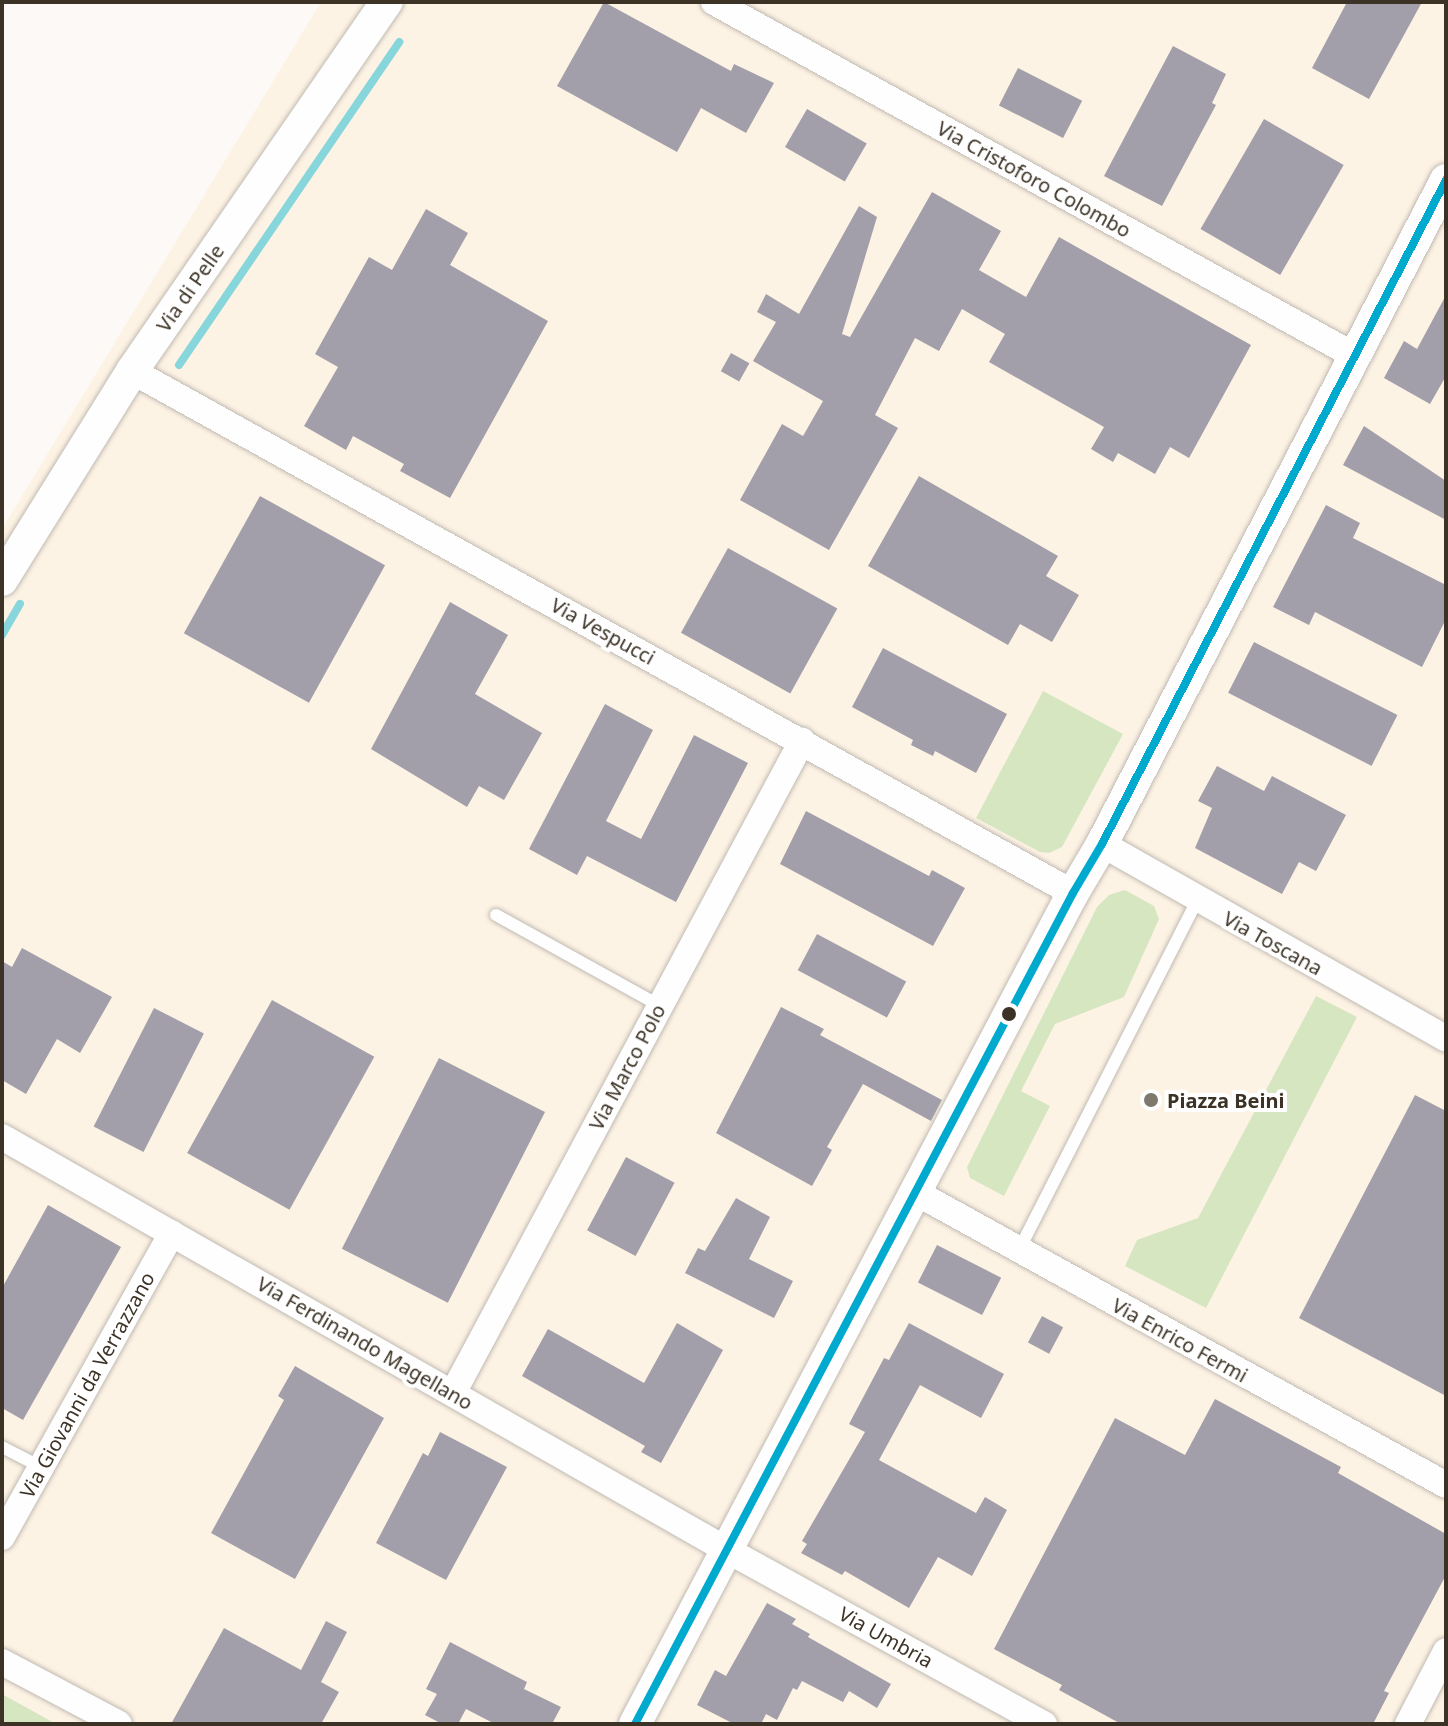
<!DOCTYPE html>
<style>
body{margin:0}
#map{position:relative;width:1448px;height:1726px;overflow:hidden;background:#fcf9f6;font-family:"Noto Sans",sans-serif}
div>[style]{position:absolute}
.built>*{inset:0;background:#fdf3e4}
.green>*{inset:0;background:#d6e6c0}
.stream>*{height:8px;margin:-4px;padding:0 4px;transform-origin:4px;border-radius:4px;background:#87d6dc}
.building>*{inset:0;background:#a29faa;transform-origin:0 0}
.roads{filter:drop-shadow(0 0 2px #c0bab3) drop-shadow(0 0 2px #c0bab3)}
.service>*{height:12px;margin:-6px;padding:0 6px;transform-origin:6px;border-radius:6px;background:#fffefe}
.minor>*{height:26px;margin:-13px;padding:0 13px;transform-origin:13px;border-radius:13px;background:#fffefe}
.tertiary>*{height:32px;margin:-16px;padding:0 16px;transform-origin:16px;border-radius:16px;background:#fffefe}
.bus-1>*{height:8px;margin:-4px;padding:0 4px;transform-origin:4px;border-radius:4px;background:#00a9ce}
.dots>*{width:22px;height:22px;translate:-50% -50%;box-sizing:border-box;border:4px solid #fff;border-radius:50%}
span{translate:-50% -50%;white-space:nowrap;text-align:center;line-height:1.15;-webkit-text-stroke:8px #fff;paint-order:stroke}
.street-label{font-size:20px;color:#3c3326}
.poi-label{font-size:20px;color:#3c3326;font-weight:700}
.left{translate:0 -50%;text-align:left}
.frame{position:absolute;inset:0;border:4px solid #3c3326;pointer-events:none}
</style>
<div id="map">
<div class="built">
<i style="clip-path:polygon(321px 2px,1446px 2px,1446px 1724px,2px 1724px,2px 529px)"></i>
</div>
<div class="green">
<i style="clip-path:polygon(1043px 691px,1123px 734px,1062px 847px,1049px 853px,1040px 852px,976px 818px)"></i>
<i style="clip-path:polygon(1125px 890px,1154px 906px,1159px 919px,1124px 997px,1055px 1024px,1021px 1091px,1050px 1106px,1004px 1196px,970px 1178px,967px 1167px,1097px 907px,1109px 895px)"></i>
<i style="clip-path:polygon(1316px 996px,1357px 1017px,1206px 1308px,1125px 1266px,1137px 1240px,1198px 1218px)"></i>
<i style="clip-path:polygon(2px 1694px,56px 1724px,2px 1724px)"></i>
</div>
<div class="stream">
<i style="left:179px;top:365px;width:391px;rotate:-55.7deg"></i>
<i style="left:2px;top:635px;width:36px;rotate:-60deg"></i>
</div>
<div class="building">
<i style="clip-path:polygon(604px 2px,731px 71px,734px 64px,774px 83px,746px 133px,701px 108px,677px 152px,557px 86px)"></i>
<i style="clip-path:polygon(1347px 2px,1422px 2px,1369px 99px,1312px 68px)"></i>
<i style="clip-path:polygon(1173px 46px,1226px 74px,1212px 103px,1216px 105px,1162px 206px,1104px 176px)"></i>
<i style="left:1018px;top:68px;width:72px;height:42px;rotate:27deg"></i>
<i style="left:807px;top:109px;width:69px;height:44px;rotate:30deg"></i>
<i style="left:1264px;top:119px;width:92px;height:127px;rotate:30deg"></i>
<i style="clip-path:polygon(932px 192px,1001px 231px,979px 270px,1026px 297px,1059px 237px,1251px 345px,1189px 458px,1170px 447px,1155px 474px,1118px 453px,1113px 462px,1091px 449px,1104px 427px,989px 362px,1005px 334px,962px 309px,939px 351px,915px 338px,875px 415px,898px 428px,829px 550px,740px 500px,782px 424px,803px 436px,823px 401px,753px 361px,776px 322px,757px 312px,766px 294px,799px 314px,859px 206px,877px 217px,842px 334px,850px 337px)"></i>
<i style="clip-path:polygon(426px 209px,468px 233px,450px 265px,548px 321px,450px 498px,400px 471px,404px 464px,353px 436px,346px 450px,304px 426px,338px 367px,315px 354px,369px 257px,392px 270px)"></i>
<i style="clip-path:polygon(1446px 295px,1446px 376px,1430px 404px,1384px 378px,1404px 341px,1417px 349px)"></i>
<i style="left:731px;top:353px;width:21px;height:21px;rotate:29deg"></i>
<i style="clip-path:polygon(1364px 426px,1446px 481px,1446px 520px,1343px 465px)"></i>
<i style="clip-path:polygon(919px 476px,1058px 556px,1046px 576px,1079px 595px,1052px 642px,1020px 624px,1008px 645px,868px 566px)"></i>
<i style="left:260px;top:496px;width:143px;height:157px;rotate:29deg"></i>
<i style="clip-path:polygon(1326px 505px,1360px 523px,1353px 538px,1446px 585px,1446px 619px,1422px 667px,1315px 612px,1309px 625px,1273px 607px)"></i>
<i style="left:728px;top:548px;width:125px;height:97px;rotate:29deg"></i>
<i style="clip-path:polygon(450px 602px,508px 635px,475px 694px,542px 733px,504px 800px,479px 786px,467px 807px,371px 749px)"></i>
<i style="left:1254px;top:642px;width:161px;height:57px;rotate:27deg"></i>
<i style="clip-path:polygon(883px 648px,1007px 714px,976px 773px,935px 751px,933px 756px,911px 745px,913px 740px,852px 707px)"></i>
<i style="clip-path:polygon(605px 704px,653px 730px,606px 821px,641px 839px,694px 735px,748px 763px,676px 902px,587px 856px,577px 875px,529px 849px)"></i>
<i style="clip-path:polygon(1217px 766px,1264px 791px,1272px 776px,1346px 815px,1316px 871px,1299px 862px,1282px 894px,1195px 848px,1212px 808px,1198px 801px)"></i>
<i style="clip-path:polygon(806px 811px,929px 876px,932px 870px,965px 888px,933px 946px,780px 864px)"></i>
<i style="left:817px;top:934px;width:101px;height:41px;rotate:28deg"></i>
<i style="clip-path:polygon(22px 948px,112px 997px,80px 1053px,57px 1039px,26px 1094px,2px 1080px,2px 961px,12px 967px)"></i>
<i style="left:272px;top:1000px;width:117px;height:175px;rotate:29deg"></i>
<i style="clip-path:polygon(781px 1007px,824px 1029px,820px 1035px,942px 1100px,931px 1121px,863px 1084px,827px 1147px,832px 1150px,812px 1186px,716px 1133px)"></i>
<i style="left:154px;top:1008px;width:56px;height:133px;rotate:27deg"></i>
<i style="left:439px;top:1058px;width:119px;height:214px;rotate:27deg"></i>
<i style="clip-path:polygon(1415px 1095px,1446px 1111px,1446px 1396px,1299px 1318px)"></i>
<i style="left:626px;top:1157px;width:55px;height:83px;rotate:28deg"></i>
<i style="clip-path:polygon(736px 1198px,770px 1217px,749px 1259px,793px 1281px,774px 1318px,685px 1273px,698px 1248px,705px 1251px)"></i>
<i style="clip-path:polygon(48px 1205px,121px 1247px,23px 1420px,2px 1408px,2px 1288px)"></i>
<i style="left:937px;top:1245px;width:72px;height:42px;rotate:27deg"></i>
<i style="left:1042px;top:1316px;width:24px;height:30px;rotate:28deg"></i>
<i style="clip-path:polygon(677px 1323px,723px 1350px,661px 1463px,641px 1452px,645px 1446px,522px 1376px,548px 1329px,644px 1383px)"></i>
<i style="clip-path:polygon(909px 1323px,1004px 1374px,981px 1418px,920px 1385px,879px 1460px,976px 1513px,985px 1497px,1007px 1510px,972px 1576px,938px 1557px,909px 1608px,845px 1571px,842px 1575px,801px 1553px,807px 1544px,802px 1541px,865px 1432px,849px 1424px,884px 1358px,889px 1360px)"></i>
<i style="clip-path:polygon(295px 1366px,384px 1418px,295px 1579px,211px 1533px,284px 1400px,278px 1396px)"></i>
<i style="clip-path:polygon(1215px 1399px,1341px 1467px,1338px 1473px,1446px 1534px,1446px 1575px,1384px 1691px,1389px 1693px,1373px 1724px,1121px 1724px,1059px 1690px,1062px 1685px,994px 1649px,1115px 1418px,1185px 1455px)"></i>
<i style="clip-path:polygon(440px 1432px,507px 1467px,446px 1580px,376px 1543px,423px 1453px,428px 1456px)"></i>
<i style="clip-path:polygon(767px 1603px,796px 1619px,792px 1624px,810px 1634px,808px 1637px,891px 1684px,877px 1708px,849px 1691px,843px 1702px,802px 1681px,797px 1690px,793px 1688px,777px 1720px,766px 1714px,761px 1724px,734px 1724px,697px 1705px,715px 1670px,726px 1676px)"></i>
<i style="clip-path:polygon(326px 1621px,347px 1632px,321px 1682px,339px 1692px,321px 1724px,171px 1724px,224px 1628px,301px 1670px)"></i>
<i style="clip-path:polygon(450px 1642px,527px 1682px,524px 1689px,561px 1707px,552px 1724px,495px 1724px,466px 1709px,458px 1724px,442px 1724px,425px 1715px,437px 1694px,426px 1689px)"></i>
</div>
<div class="roads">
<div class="service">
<i style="left:496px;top:915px;width:188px;rotate:29deg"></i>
<i style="left:1019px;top:1250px;width:393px;rotate:-63deg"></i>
<i style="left:2px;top:1447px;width:44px;rotate:27.1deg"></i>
</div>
<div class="minor">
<i style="left:714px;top:2px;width:732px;rotate:28.91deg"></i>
<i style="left:132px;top:371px;width:1076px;rotate:29.02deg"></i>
<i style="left:1102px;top:844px;width:395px;rotate:29.5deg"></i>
<i style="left:2px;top:1137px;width:834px;rotate:29.67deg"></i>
<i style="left:727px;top:1550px;width:362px;rotate:28.8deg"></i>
<i style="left:915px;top:1192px;width:606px;rotate:28.89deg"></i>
<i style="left:453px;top:1393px;width:740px;rotate:-61.84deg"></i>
<i style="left:2px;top:1537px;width:348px;rotate:-60.8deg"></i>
<i style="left:2px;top:1662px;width:132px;rotate:27.9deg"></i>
<i style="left:1408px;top:1724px;width:82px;rotate:-62.5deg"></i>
</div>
<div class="tertiary">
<i style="left:2px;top:580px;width:246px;rotate:-58.1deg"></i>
<i style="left:132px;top:371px;width:449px;rotate:-55.4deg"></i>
<i style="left:635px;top:1724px;width:939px;rotate:-62.21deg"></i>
<i style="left:1073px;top:893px;width:57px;rotate:-59.4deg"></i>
<i style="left:1102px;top:844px;width:748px;rotate:-62.61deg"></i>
</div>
</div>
<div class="bus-1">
<i style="left:635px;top:1724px;width:939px;rotate:-62.21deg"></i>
<i style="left:1073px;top:893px;width:57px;rotate:-59.4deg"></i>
<i style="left:1102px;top:844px;width:748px;rotate:-62.61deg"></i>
</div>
<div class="dots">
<i style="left:1009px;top:1014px;background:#3c3326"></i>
<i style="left:1151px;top:1100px;background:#7f786f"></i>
</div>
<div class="street-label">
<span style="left:1034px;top:179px;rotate:29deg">Via Cristoforo Colombo</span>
<span style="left:190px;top:288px;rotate:-55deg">Via di Pelle</span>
<span style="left:603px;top:631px;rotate:29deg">Via Vespucci</span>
<span style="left:1273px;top:943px;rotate:29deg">Via Toscana</span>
<span style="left:627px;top:1067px;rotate:-62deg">Via Marco Polo</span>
<span style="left:1180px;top:1340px;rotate:29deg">Via Enrico Fermi</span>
<span style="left:365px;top:1343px;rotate:30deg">Via Ferdinando Magellano</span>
<span style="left:87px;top:1385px;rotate:-61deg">Via Giovanni da Verrazzano</span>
<span style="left:886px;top:1637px;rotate:29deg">Via Umbria</span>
</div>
<div class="poi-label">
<span class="left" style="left:1167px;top:1100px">Piazza Beini</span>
</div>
<div class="frame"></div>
</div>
